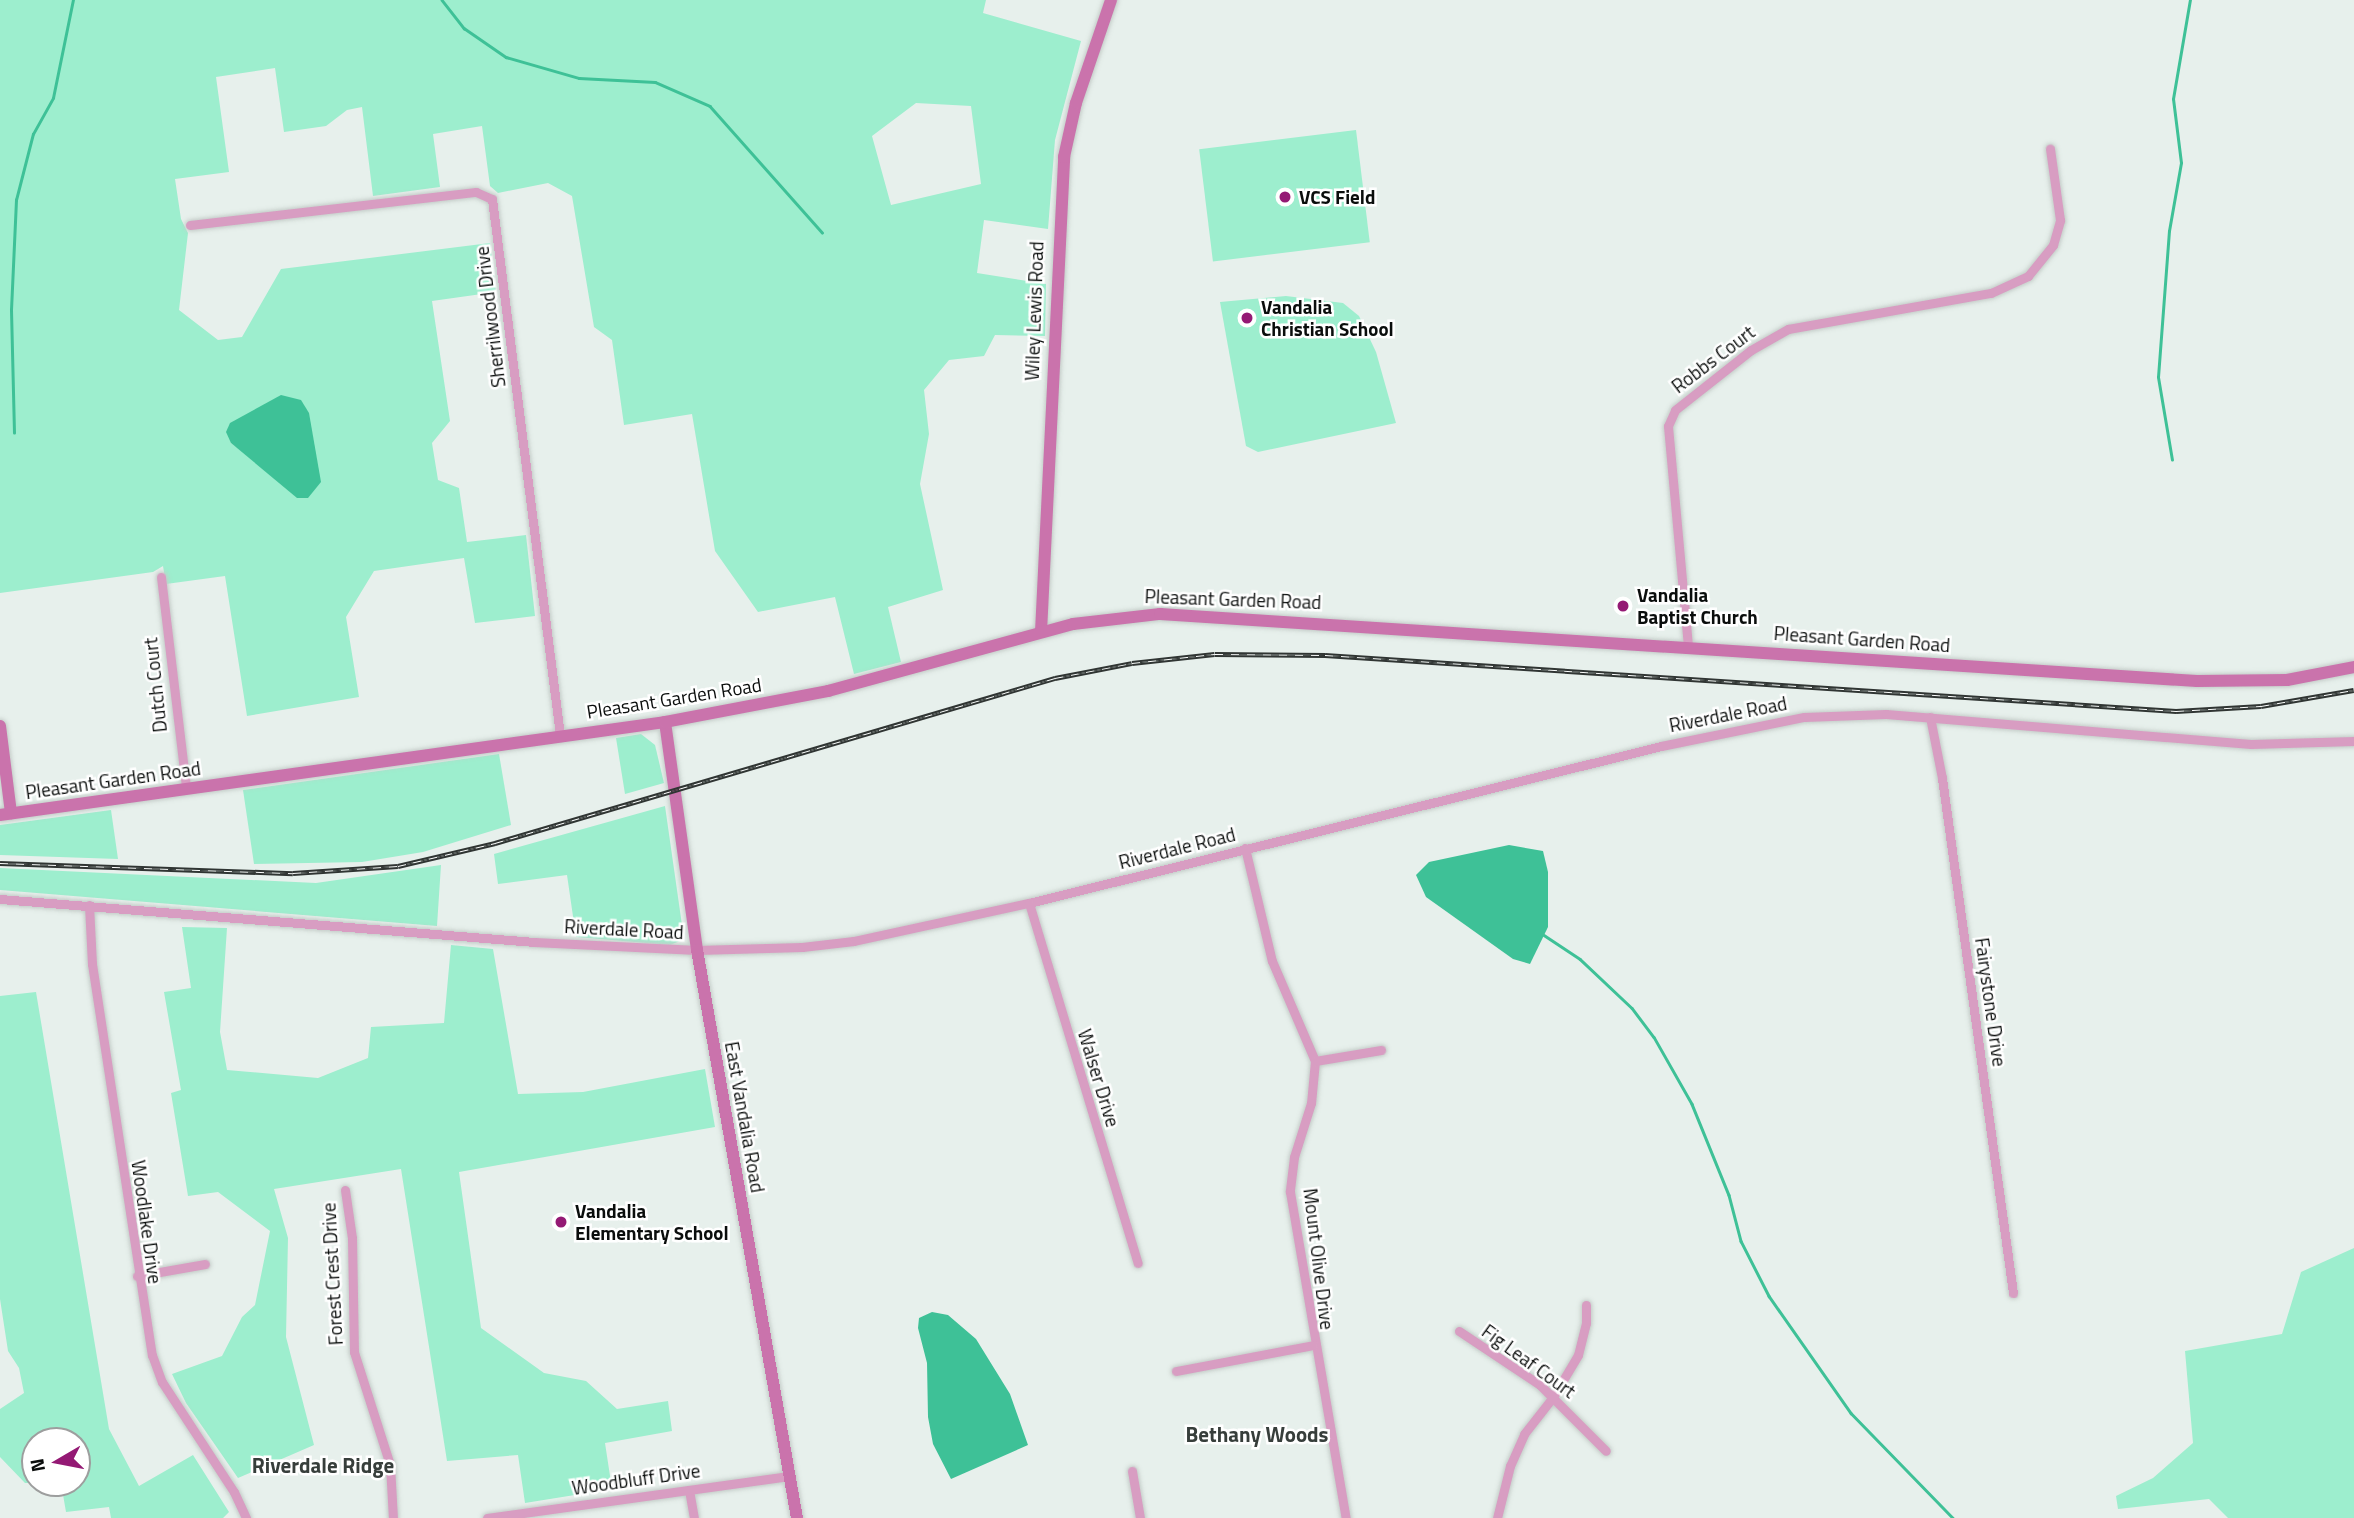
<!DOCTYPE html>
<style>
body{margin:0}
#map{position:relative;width:2354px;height:1518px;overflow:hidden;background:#e7f0ec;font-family:"Titillium Web",sans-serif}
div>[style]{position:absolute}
.green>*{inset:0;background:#9deece;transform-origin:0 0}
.water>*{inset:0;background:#3ec197}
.stream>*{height:2.5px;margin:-1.25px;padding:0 1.25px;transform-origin:1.25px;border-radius:1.25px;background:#3ec197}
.roads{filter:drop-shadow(0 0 2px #c4ccc8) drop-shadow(0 0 2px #c4ccc8)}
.street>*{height:9px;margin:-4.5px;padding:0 4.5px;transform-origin:4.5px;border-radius:4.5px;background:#d89dc2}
.secondary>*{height:12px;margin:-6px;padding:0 6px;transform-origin:6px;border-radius:6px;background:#ca73ac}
.rail>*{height:5px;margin-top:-2.5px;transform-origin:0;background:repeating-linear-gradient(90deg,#fff 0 8px,#303533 0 16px);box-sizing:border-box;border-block:2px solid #303533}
.dots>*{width:19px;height:19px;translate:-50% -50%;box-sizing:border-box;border:4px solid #fff;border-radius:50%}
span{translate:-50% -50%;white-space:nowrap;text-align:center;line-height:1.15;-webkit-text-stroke:5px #fff;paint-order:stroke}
.poi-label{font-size:19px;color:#0a0d0c;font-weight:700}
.left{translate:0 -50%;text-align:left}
.street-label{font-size:19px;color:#0a0d0c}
.neighbourhood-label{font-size:21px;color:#373e3b;font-weight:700}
.north{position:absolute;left:21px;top:1427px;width:70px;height:70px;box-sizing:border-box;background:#fff;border:2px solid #9d9e9e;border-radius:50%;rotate:260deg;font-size:19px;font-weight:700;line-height:28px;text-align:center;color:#0a0d0c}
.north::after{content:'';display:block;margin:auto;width:24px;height:32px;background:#941974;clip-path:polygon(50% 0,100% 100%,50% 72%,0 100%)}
</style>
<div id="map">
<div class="green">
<i style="clip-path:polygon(evenodd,0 0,986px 0,983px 13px,1081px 41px,1055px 140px,1048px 229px,984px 220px,977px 273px,1046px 284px,1045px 336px,995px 335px,984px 356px,949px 360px,924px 390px,929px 434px,920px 484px,943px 590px,888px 607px,901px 662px,854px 674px,835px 597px,758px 612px,715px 551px,692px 414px,624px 425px,612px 340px,594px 327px,572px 196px,548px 183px,498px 193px,490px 186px,482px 126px,433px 134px,440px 187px,373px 196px,362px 107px,347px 110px,326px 126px,284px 132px,275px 68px,216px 77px,229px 172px,175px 179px,181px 219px,188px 233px,179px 310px,218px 340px,242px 337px,281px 269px,490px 243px,496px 292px,432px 301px,450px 421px,432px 443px,438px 480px,459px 488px,467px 542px,526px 535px,535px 616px,475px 623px,464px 558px,374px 571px,346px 617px,359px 697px,247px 716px,225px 576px,166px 584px,163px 566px,153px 572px,0 593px,0 0,916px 103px,971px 106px,981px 184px,891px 205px,872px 136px,916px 103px,0 0,230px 423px,260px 465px,231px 443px,230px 423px)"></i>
<i style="left:1356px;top:130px;width:113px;height:158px;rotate:83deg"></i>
<i style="clip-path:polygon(1286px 296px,1343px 303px,1359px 316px,1376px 352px,1396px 423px,1258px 452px,1246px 446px,1220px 302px)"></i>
<i style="clip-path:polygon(641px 734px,655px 745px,664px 783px,625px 794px,616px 738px)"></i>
<i style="clip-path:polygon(499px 754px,511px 825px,423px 852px,362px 862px,254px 864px,243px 790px)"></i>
<i style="clip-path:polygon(665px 806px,683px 932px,680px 941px,670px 945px,576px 937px,567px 875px,498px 884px,494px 854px)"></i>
<i style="clip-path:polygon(111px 810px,118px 859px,0 855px,0 825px)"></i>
<i style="clip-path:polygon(441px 865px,437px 926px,0 890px,0 868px,316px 883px)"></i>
<i style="clip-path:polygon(182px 927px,227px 928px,220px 1032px,227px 1070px,318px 1078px,368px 1058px,371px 1027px,444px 1023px,451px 945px,493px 949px,518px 1094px,583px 1092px,705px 1069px,715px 1127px,459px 1172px,481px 1328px,544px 1373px,586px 1381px,617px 1409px,668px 1401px,672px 1431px,605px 1443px,612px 1489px,525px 1503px,518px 1455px,447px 1461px,401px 1169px,274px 1189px,288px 1238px,286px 1337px,314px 1445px,238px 1478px,186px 1403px,172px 1374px,222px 1356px,242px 1317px,255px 1305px,270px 1231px,218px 1192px,188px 1196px,171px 1093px,181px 1090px,164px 992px,191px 988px)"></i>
<i style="clip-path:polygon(36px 992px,109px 1429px,139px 1486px,193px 1455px,229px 1512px,223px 1518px,111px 1518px,109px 1507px,66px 1512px,61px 1483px,77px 1483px,77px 1441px,35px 1441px,35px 1483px,25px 1483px,0 1457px,0 1409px,24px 1393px,19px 1368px,8px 1351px,0 1299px,0 996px)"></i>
<i style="clip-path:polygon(2354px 1248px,2354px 1518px,2228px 1518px,2209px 1499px,2118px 1509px,2116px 1496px,2153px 1478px,2193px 1443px,2185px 1351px,2282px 1334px,2301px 1272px)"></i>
</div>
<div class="water">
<i style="clip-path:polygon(281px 395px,301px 400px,309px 413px,321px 482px,308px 498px,297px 498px,231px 443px,226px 432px,230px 423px)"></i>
<i style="clip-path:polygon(1509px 845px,1543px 851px,1548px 872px,1548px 927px,1530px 964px,1513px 959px,1426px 897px,1416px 875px,1429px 862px)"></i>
<i style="clip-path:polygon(932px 1312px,948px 1315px,976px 1339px,1010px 1394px,1028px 1445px,951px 1479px,933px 1444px,928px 1417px,927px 1363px,918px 1328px,919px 1318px)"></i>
</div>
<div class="stream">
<i style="left:442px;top:0;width:36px;rotate:52deg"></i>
<i style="left:464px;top:28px;width:51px;rotate:34.6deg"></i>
<i style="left:506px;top:57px;width:76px;rotate:16deg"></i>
<i style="left:579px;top:78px;width:76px;rotate:3deg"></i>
<i style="left:655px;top:82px;width:60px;rotate:23.6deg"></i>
<i style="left:710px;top:106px;width:169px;rotate:48.4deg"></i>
<i style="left:14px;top:433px;width:123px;rotate:-91.4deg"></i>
<i style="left:11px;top:310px;width:110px;rotate:-87.4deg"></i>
<i style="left:16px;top:200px;width:68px;rotate:-75.6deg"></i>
<i style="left:33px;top:134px;width:41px;rotate:-60.9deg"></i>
<i style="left:53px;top:98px;width:100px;rotate:-78.5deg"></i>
<i style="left:2172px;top:460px;width:84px;rotate:-99.6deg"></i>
<i style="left:2158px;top:377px;width:146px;rotate:-85.7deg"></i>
<i style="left:2169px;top:231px;width:69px;rotate:-80deg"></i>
<i style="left:2181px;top:163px;width:64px;rotate:-97.1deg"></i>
<i style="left:2173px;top:99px;width:100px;rotate:-80.3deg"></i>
<i style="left:1544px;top:935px;width:43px;rotate:33.7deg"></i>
<i style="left:1580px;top:959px;width:71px;rotate:43.3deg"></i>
<i style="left:1632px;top:1008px;width:36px;rotate:53deg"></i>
<i style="left:1654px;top:1037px;width:77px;rotate:60.4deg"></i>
<i style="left:1692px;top:1104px;width:98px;rotate:67.9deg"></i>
<i style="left:1729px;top:1195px;width:48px;rotate:75.4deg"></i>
<i style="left:1741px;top:1241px;width:62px;rotate:63deg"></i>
<i style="left:1769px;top:1296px;width:143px;rotate:55deg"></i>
<i style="left:1851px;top:1413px;width:146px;rotate:45.8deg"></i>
</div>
<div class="roads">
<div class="street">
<i style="left:190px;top:225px;width:288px;rotate:-6.6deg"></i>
<i style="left:476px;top:192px;width:17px;rotate:24deg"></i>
<i style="left:492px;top:199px;width:540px;rotate:82.77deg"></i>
<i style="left:161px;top:577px;width:212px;rotate:83.2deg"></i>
<i style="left:1688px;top:646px;width:221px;rotate:-95.2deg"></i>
<i style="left:1668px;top:426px;width:17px;rotate:-66deg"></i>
<i style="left:1675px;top:410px;width:97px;rotate:-38.3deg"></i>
<i style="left:1751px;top:350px;width:43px;rotate:-29.6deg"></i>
<i style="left:1788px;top:329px;width:206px;rotate:-10.1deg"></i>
<i style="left:1991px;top:293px;width:41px;rotate:-24.7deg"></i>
<i style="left:2028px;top:276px;width:40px;rotate:-51deg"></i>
<i style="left:2053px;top:245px;width:26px;rotate:-74deg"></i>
<i style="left:2060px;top:220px;width:72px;rotate:-98deg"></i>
<i style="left:1930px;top:717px;width:62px;rotate:78.9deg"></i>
<i style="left:1942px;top:778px;width:520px;rotate:82.15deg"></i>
<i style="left:1245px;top:848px;width:116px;rotate:76.6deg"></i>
<i style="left:1272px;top:961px;width:109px;rotate:66.7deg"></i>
<i style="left:1315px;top:1061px;width:42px;rotate:95.4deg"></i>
<i style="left:1311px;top:1103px;width:57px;rotate:107.5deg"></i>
<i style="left:1294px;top:1157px;width:35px;rotate:97deg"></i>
<i style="left:1290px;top:1192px;width:331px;rotate:80.3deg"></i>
<i style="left:0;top:899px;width:536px;rotate:4.6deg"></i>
<i style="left:534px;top:942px;width:163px;rotate:2.8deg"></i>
<i style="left:697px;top:950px;width:105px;rotate:-1.6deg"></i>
<i style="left:802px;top:947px;width:52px;rotate:-6.6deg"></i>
<i style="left:854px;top:941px;width:179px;rotate:-12.3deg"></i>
<i style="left:1029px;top:903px;width:651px;rotate:-13.95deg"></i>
<i style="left:1661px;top:746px;width:146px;rotate:-11.5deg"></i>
<i style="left:1804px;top:717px;width:82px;rotate:-2.1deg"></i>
<i style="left:1886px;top:714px;width:366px;rotate:4.7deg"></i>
<i style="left:2251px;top:744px;width:103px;rotate:-1.7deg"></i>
<i style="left:1029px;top:903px;width:376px;rotate:73.2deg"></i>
<i style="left:89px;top:905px;width:59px;rotate:87.1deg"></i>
<i style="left:92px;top:964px;width:396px;rotate:81.3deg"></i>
<i style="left:152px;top:1355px;width:29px;rotate:70deg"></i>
<i style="left:162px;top:1382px;width:131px;rotate:56.8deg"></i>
<i style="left:234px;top:1492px;width:29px;rotate:65deg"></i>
<i style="left:1315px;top:1061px;width:67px;rotate:-9.5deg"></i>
<i style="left:345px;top:1190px;width:49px;rotate:81.7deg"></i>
<i style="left:352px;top:1238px;width:114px;rotate:89deg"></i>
<i style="left:354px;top:1352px;width:119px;rotate:72.3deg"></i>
<i style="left:390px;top:1465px;width:53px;rotate:86.8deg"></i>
<i style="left:137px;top:1276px;width:69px;rotate:-10deg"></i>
<i style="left:1459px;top:1331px;width:97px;rotate:33.7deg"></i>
<i style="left:1540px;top:1385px;width:93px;rotate:45deg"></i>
<i style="left:1176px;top:1371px;width:139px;rotate:-10.7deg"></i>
<i style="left:1132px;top:1471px;width:48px;rotate:80.3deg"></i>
<i style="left:689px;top:1490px;width:28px;rotate:80deg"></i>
<i style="left:487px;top:1518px;width:305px;rotate:-7.9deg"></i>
<i style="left:1497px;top:1518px;width:54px;rotate:-76deg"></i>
<i style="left:1510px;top:1466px;width:35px;rotate:-66deg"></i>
<i style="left:1524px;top:1434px;width:47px;rotate:-51.9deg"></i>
<i style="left:1553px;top:1397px;width:49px;rotate:-59.2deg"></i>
<i style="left:1578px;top:1355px;width:33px;rotate:-76deg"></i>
<i style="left:1586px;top:1323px;width:18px;rotate:-90deg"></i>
</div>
<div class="secondary">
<i style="left:1041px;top:632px;width:476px;rotate:-87.2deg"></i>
<i style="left:1064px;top:157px;width:55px;rotate:-77.5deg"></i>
<i style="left:1076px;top:103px;width:109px;rotate:-71.2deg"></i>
<i style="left:665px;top:722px;width:230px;rotate:82deg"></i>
<i style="left:697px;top:950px;width:577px;rotate:80.02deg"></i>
<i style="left:0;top:726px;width:88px;rotate:82.8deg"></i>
<i style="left:0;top:815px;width:671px;rotate:-7.96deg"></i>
<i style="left:665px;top:722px;width:166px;rotate:-10.8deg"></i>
<i style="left:828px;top:691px;width:254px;rotate:-15.3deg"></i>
<i style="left:1073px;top:624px;width:88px;rotate:-6.6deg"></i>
<i style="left:1160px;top:614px;width:1039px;rotate:3.7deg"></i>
<i style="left:2197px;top:681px;width:90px;rotate:-0.6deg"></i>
<i style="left:2287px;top:680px;width:68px;rotate:-11deg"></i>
</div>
</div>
<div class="rail">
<i style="left:0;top:863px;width:293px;rotate:2deg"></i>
<i style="left:293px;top:873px;width:105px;rotate:-3.8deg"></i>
<i style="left:398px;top:866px;width:100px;rotate:-13.3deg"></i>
<i style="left:495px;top:843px;width:584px;rotate:-16.42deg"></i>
<i style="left:1055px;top:678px;width:78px;rotate:-11deg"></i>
<i style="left:1132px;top:663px;width:83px;rotate:-6.2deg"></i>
<i style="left:1215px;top:654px;width:110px;rotate:0.5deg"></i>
<i style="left:1325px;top:655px;width:853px;rotate:3.76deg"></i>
<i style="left:2176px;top:711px;width:85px;rotate:-3.4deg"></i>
<i style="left:2261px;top:706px;width:94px;rotate:-9.8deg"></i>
</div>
<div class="dots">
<i style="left:1285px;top:197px;background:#941974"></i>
<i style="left:1247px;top:318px;background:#941974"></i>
<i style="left:1623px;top:606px;background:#941974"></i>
<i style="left:561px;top:1222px;background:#941974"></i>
</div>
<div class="poi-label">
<span class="left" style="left:1299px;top:197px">VCS Field</span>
<span class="left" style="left:1261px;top:318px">Vandalia<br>Christian School</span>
<span class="left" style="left:1637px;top:606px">Vandalia<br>Baptist Church</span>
<span class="left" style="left:575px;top:1222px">Vandalia<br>Elementary School</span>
</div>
<div class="street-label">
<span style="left:1034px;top:311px;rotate:-88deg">Wiley Lewis Road</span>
<span style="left:490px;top:317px;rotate:-97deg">Sherrilwood Drive</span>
<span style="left:1713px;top:359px;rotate:-37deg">Robbs Court</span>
<span style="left:1233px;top:599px;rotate:2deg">Pleasant Garden Road</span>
<span style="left:1862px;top:639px;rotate:4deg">Pleasant Garden Road</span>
<span style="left:155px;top:685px;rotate:-96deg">Dutch Court</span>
<span style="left:674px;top:698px;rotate:-9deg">Pleasant Garden Road</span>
<span style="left:1728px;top:714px;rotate:-11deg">Riverdale Road</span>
<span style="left:113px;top:780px;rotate:-8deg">Pleasant Garden Road</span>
<span style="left:1177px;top:848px;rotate:-14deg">Riverdale Road</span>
<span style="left:624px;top:929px;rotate:3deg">Riverdale Road</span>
<span style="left:1991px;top:1002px;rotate:82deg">Fairystone Drive</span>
<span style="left:1099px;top:1078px;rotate:73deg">Walser Drive</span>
<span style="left:745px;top:1117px;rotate:80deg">East Vandalia Road</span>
<span style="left:147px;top:1222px;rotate:82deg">Woodlake Drive</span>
<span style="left:1319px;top:1259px;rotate:83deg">Mount Olive Drive</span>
<span style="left:332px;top:1274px;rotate:-93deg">Forest Crest Drive</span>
<span style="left:1529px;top:1361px;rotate:36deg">Fig Leaf Court</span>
<span style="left:636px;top:1479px;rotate:-8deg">Woodbluff Drive</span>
</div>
<div class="neighbourhood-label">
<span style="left:1257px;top:1434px">Bethany Woods</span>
<span style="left:323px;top:1465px">Riverdale Ridge</span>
</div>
<div class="north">N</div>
</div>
